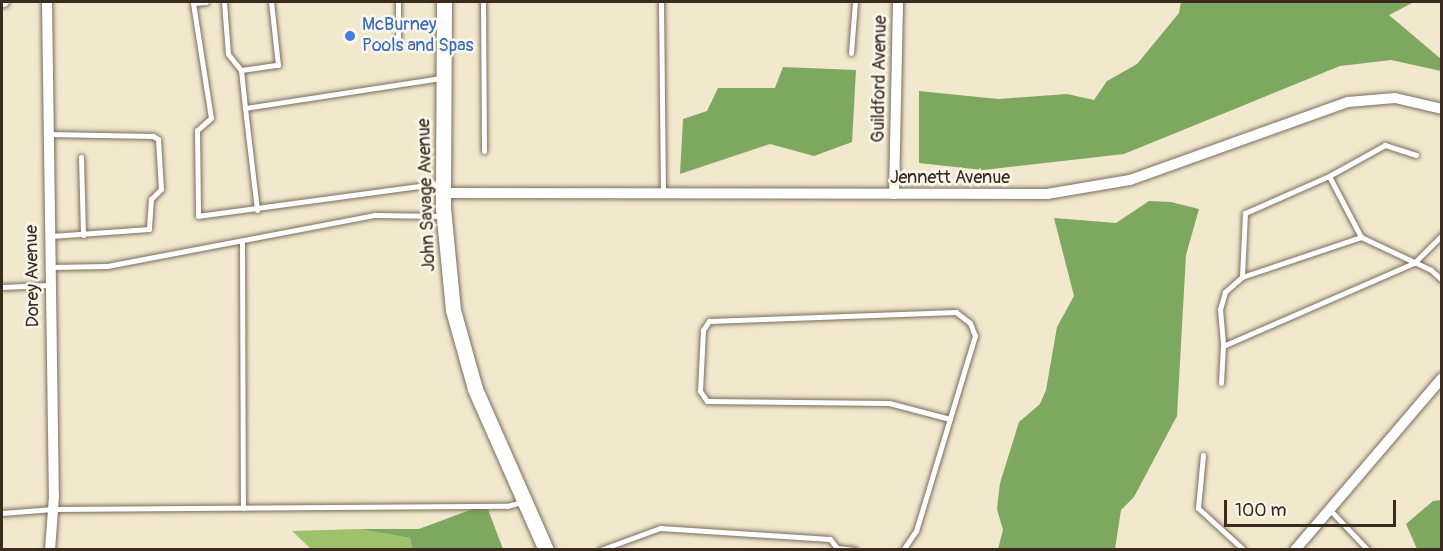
<!DOCTYPE html>
<style>
body{margin:0}
#map{position:relative;width:1443px;height:551px;overflow:hidden;background:#f1e8ce;font-family:Pangolin,sans-serif}
div>[style]{position:absolute}
.green>*{inset:0;background:#9ec26c}
.forest>*{inset:0;background:#7ea860}
.roads{filter:drop-shadow(0 0 2px #7b6c5c) drop-shadow(0 0 2px #7b6c5c)}
.service>*{height:5px;margin:-2.5px;padding:0 2.5px;transform-origin:2.5px;border-radius:2.5px;background:#fff}
.minor>*{height:10px;margin:-5px;padding:0 5px;transform-origin:5px;border-radius:5px;background:#fff}
.secondary>*{height:15px;margin:-7.5px;padding:0 7.5px;transform-origin:7.5px;border-radius:7.5px;background:#fff}
.dots>*{width:16px;height:16px;translate:-50% -50%;box-sizing:border-box;border:3px solid #fbf7ec;border-radius:50%}
span{translate:-50% -50%;white-space:nowrap;text-align:center;line-height:1.15;-webkit-text-stroke:5px #fbf7ec;paint-order:stroke}
.shop-label{font-size:18px;color:#366cbe}
.left{translate:0 -50%;text-align:left}
.street-label{font-size:18px;color:#3b2a1e}
.frame{position:absolute;inset:0;border:3px solid #3b2a1e;pointer-events:none}
.scale{position:absolute;left:1224px;top:500px;width:172px;height:27px;box-sizing:border-box;border:3px solid #3b2a1e;border-top:0;padding-left:8px;font-size:18px;line-height:21px;white-space:nowrap;color:#3b2a1e;-webkit-text-stroke:4px #fbf7ec;paint-order:stroke}
</style>
<div id="map">
<div class="green">
<i style="clip-path:polygon(359px 529px,410px 538px,412px 549px,311px 549px,292px 531px)"></i>
</div>
<div class="forest">
<i style="clip-path:polygon(1181px 2px,1414px 2px,1389px 15px,1441px 59px,1441px 71px,1391px 60px,1340px 66px,1124px 154px,983px 170px,919px 163px,919px 91px,998px 99px,1067px 94px,1094px 100px,1107px 81px,1137px 64px,1179px 13px)"></i>
<i style="clip-path:polygon(783px 67px,856px 70px,852px 142px,814px 156px,770px 144px,680px 174px,683px 119px,707px 111px,718px 88px,775px 88px)"></i>
<i style="clip-path:polygon(1149px 201px,1171px 202px,1199px 209px,1186px 255px,1177px 416px,1134px 497px,1121px 510px,1115px 549px,998px 549px,1003px 530px,997px 509px,1000px 483px,1019px 422px,1040px 404px,1046px 390px,1057px 327px,1074px 296px,1054px 218px,1116px 223px)"></i>
<i style="clip-path:polygon(1441px 500px,1441px 549px,1417px 549px,1406px 524px,1433px 501px)"></i>
<i style="clip-path:polygon(486px 504px,503px 549px,412px 549px,410px 538px,359px 529px,419px 529px)"></i>
</div>
<div class="roads">
<div class="service">
<i style="left:206px;top:2px;width:13px;rotate:176deg"></i>
<i style="left:193px;top:3px;width:116px;rotate:81.1deg"></i>
<i style="left:211px;top:118px;width:18px;rotate:139deg"></i>
<i style="left:197px;top:130px;width:86px;rotate:89.3deg"></i>
<i style="left:198px;top:216px;width:245px;rotate:-7.7deg"></i>
<i style="left:224px;top:2px;width:52px;rotate:85.6deg"></i>
<i style="left:228px;top:54px;width:21px;rotate:51deg"></i>
<i style="left:398px;top:2px;width:43px;rotate:90deg"></i>
<i style="left:483px;top:2px;width:149px;rotate:89.6deg"></i>
<i style="left:661px;top:2px;width:192px;rotate:89.4deg"></i>
<i style="left:851px;top:53px;width:51px;rotate:-85.5deg"></i>
<i style="left:245px;top:108px;width:38px;rotate:-96deg"></i>
<i style="left:241px;top:70px;width:37px;rotate:-8deg"></i>
<i style="left:278px;top:65px;width:63px;rotate:-96.3deg"></i>
<i style="left:48px;top:134px;width:105px;rotate:1.1deg"></i>
<i style="left:153px;top:136px;width:6px;rotate:31deg"></i>
<i style="left:158px;top:139px;width:50px;rotate:86.6deg"></i>
<i style="left:161px;top:189px;width:14px;rotate:135deg"></i>
<i style="left:151px;top:199px;width:30px;rotate:94deg"></i>
<i style="left:149px;top:229px;width:98px;rotate:175.9deg"></i>
<i style="left:1416px;top:155px;width:33px;rotate:-162deg"></i>
<i style="left:1385px;top:145px;width:64px;rotate:151deg"></i>
<i style="left:1329px;top:176px;width:69px;rotate:62.3deg"></i>
<i style="left:1361px;top:237px;width:77px;rotate:25.2deg"></i>
<i style="left:1431px;top:270px;width:15px;rotate:42deg"></i>
<i style="left:81px;top:157px;width:78px;rotate:88.5deg"></i>
<i style="left:1329px;top:176px;width:92px;rotate:156.2deg"></i>
<i style="left:1245px;top:213px;width:64px;rotate:92.7deg"></i>
<i style="left:1242px;top:277px;width:23px;rotate:139deg"></i>
<i style="left:1225px;top:292px;width:18px;rotate:106deg"></i>
<i style="left:1220px;top:309px;width:37px;rotate:85deg"></i>
<i style="left:1223px;top:346px;width:208px;rotate:-23.5deg"></i>
<i style="left:1414px;top:263px;width:40px;rotate:-45deg"></i>
<i style="left:257px;top:210px;width:103px;rotate:-96.7deg"></i>
<i style="left:245px;top:108px;width:199px;rotate:-8.7deg"></i>
<i style="left:242px;top:243px;width:265px;rotate:89.8deg"></i>
<i style="left:51px;top:267px;width:56px;rotate:-1deg"></i>
<i style="left:107px;top:266px;width:273px;rotate:-10.8deg"></i>
<i style="left:375px;top:215px;width:67px;rotate:0.9deg"></i>
<i style="left:1242px;top:277px;width:126px;rotate:-18.6deg"></i>
<i style="left:2px;top:287px;width:47px;rotate:-2.4deg"></i>
<i style="left:1221px;top:383px;width:37px;rotate:-87deg"></i>
<i style="left:1203px;top:455px;width:53px;rotate:95.4deg"></i>
<i style="left:1198px;top:508px;width:62px;rotate:42.4deg"></i>
<i style="left:1330px;top:510px;width:55px;rotate:46.5deg"></i>
<i style="left:2px;top:513px;width:51px;rotate:-4.5deg"></i>
<i style="left:53px;top:509px;width:454px;rotate:-0.4deg"></i>
<i style="left:507px;top:506px;width:16px;rotate:-15deg"></i>
<i style="left:600px;top:550px;width:64px;rotate:-20.1deg"></i>
<i style="left:660px;top:528px;width:170px;rotate:3.7deg"></i>
<i style="left:830px;top:539px;width:11px;rotate:52deg"></i>
<i style="left:837px;top:548px;width:18px;rotate:6deg"></i>
<i style="left:903px;top:550px;width:23px;rotate:-56deg"></i>
<i style="left:916px;top:531px;width:204px;rotate:-73.2deg"></i>
<i style="left:975px;top:336px;width:14px;rotate:-111deg"></i>
<i style="left:970px;top:323px;width:18px;rotate:-142deg"></i>
<i style="left:956px;top:312px;width:247px;rotate:177.9deg"></i>
<i style="left:709px;top:321px;width:11px;rotate:124deg"></i>
<i style="left:703px;top:330px;width:61px;rotate:92.8deg"></i>
<i style="left:700px;top:391px;width:12px;rotate:55deg"></i>
<i style="left:707px;top:401px;width:182px;rotate:0.6deg"></i>
<i style="left:889px;top:403px;width:63px;rotate:14.7deg"></i>
</div>
<div class="minor">
<i style="left:2px;top:2px;width:2px"></i>
<i style="left:47px;top:2px;width:494px;rotate:89.2deg"></i>
<i style="left:54px;top:496px;width:54px;rotate:94.2deg"></i>
<i style="left:443px;top:193px;width:604px;rotate:0.09deg"></i>
<i style="left:1047px;top:194px;width:84px;rotate:-9.6deg"></i>
<i style="left:1130px;top:180px;width:232px;rotate:-19.7deg"></i>
<i style="left:1348px;top:102px;width:47px;rotate:-4.9deg"></i>
<i style="left:1395px;top:98px;width:48px;rotate:13.2deg"></i>
<i style="left:894px;top:194px;width:192px;rotate:-88.8deg"></i>
<i style="left:1295px;top:550px;width:226px;rotate:-49.5deg"></i>
</div>
<div class="secondary">
<i style="left:444px;top:2px;width:206px;rotate:90.3deg"></i>
<i style="left:443px;top:208px;width:102px;rotate:84.4deg"></i>
<i style="left:453px;top:310px;width:82px;rotate:74.4deg"></i>
<i style="left:475px;top:389px;width:176px;rotate:66.2deg"></i>
</div>
</div>
<div class="dots">
<i style="left:350px;top:36px;background:#3f7fe0"></i>
</div>
<div class="shop-label">
<span class="left" style="left:362px;top:36px">McBurney<br>Pools and Spas</span>
</div>
<div class="street-label">
<span style="left:880px;top:79px;rotate:-89deg">Guildford Avenue</span>
<span style="left:950px;top:178px">Jennett Avenue</span>
<span style="left:427px;top:195px;rotate:-92deg">John Savage Avenue</span>
<span style="left:33px;top:276px;rotate:-91deg">Dorey Avenue</span>
</div>
<div class="frame"></div>
<div class="scale">100 m</div>
</div>
